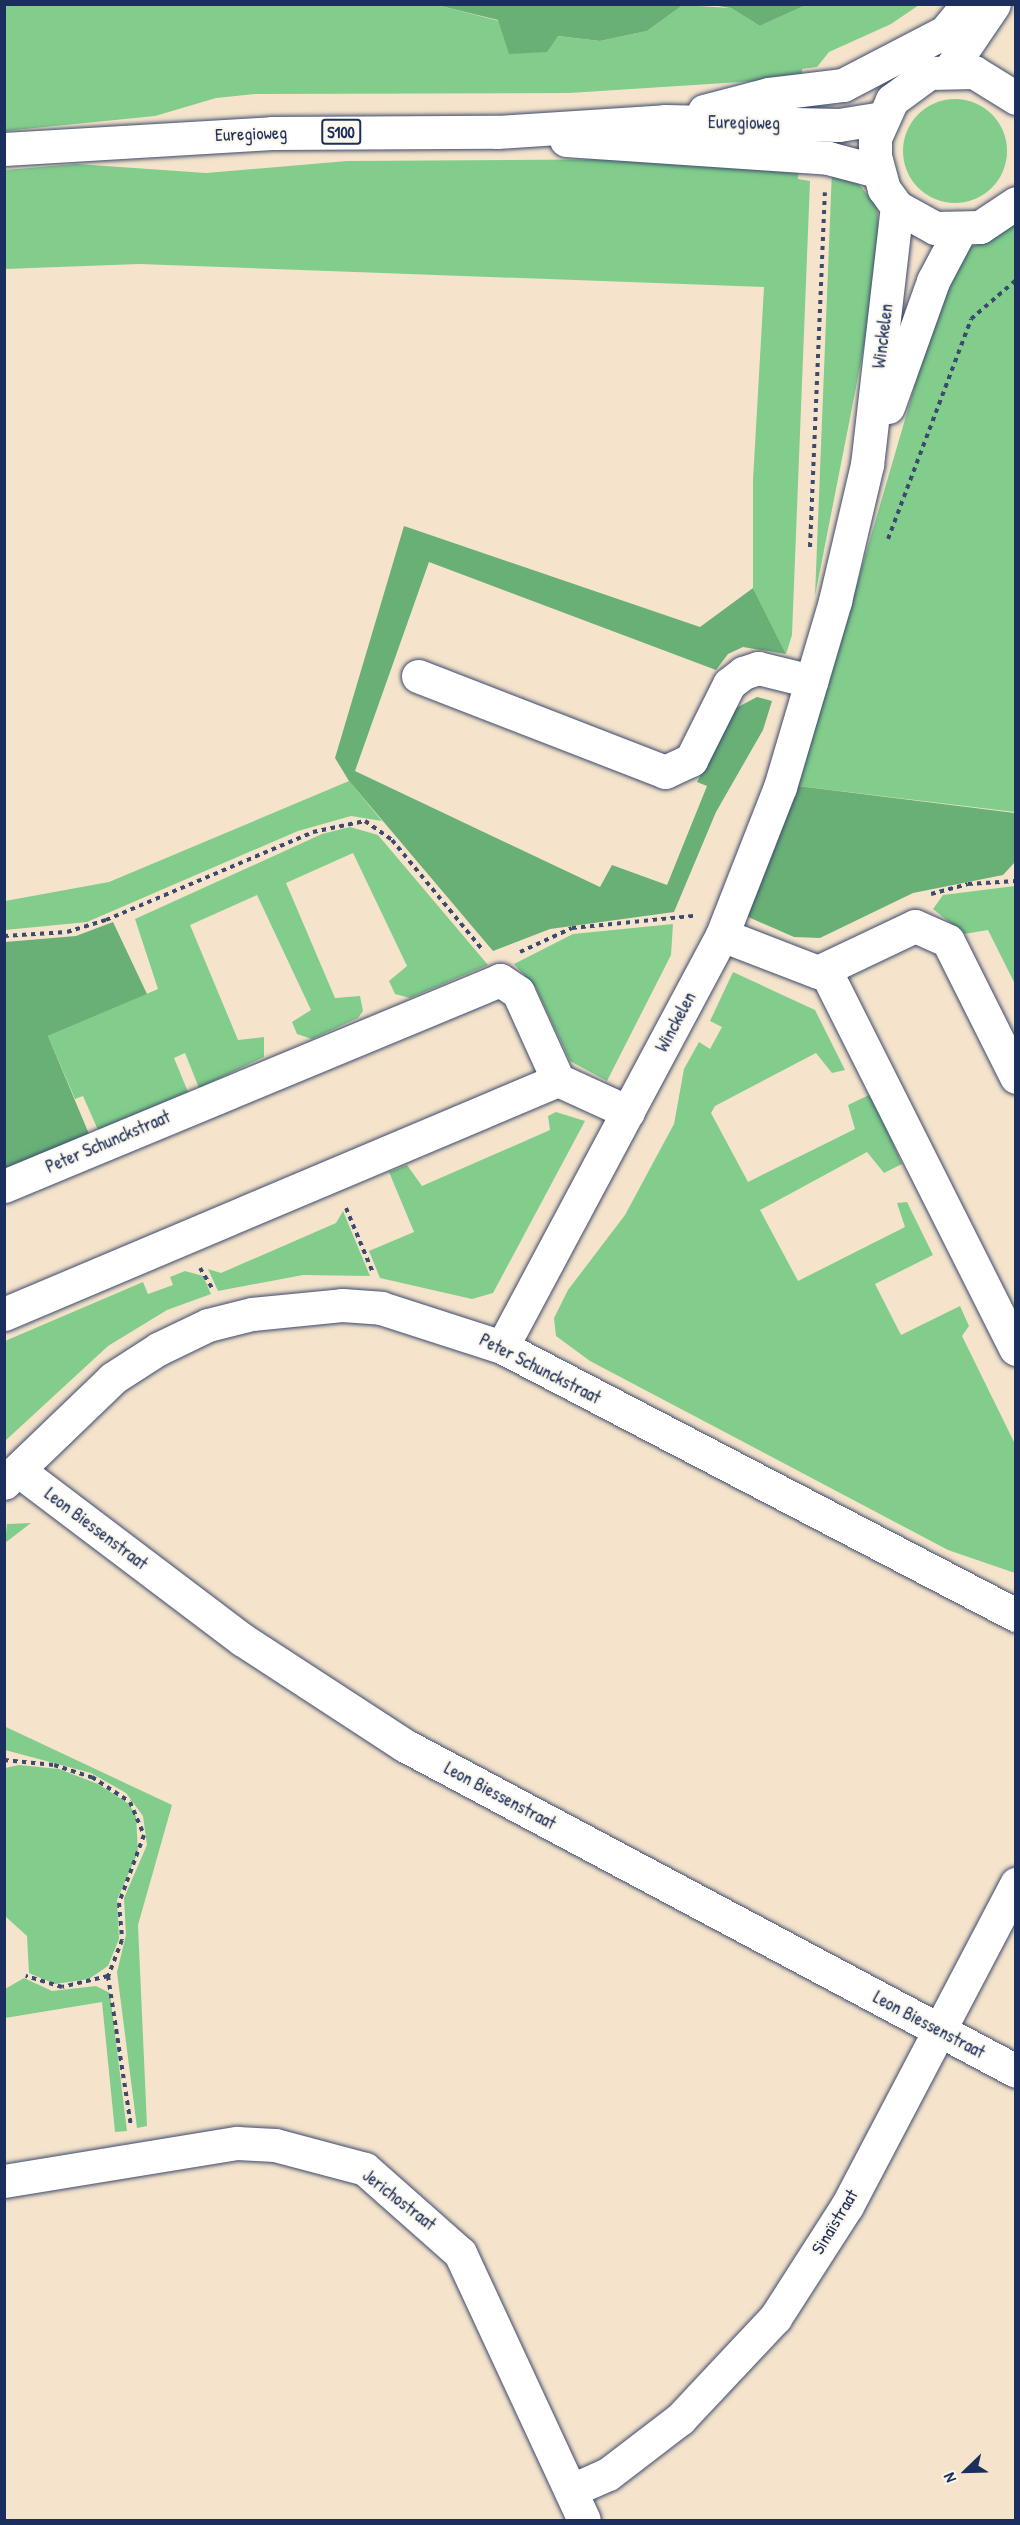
<!DOCTYPE html>
<meta charset="utf-8">
<style>
body{margin:0}
#map{position:relative;width:1020px;height:2525px;overflow:hidden;background:#f5e4cb;font-family:"Patrick Hand",sans-serif}
div>[style]{position:absolute}
.green>*{inset:0;background:#82cd8b}
.round{border-radius:50%}
.forest>*{inset:0;background:#69b077}
.path>*{height:4px;margin-top:-2px;transform-origin:0;background:repeating-linear-gradient(90deg,#3c4a6e 0 4.5px,transparent 0 9px)}
.roads{filter:drop-shadow(0 0 2px #3c4a6e) drop-shadow(0 0 2px #3c4a6e)}
.minor>*{height:33px;margin:-16.5px;padding:0 16.5px;transform-origin:16.5px;border-radius:16.5px;background:#fff}
.major>*{height:33px;margin:-16.5px;padding:0 16.5px;transform-origin:16.5px;border-radius:16.5px;background:#fff}
span{translate:-50% -50%;white-space:nowrap;text-align:center;line-height:1.15;-webkit-text-stroke:4.5px #fbf7ec;paint-order:stroke}
.shield-label span{padding:2px 4px;background:#fbf7ec;border:2px solid;border-radius:4px;-webkit-text-stroke-width:0}
.shield-label{font-size:16px;color:#1b2f5e;font-weight:700}
.street-label{font-size:18px;color:#1b2f5e}
.frame{position:absolute;inset:0;border:6px solid #1b2f5e;pointer-events:none}
.north{position:absolute;left:936px;top:2441px;width:60px;height:60px;-webkit-text-stroke:4px #fbf7ec;paint-order:stroke;rotate:247deg;font-size:16px;font-weight:700;line-height:24px;text-align:center;color:#1b2f5e}
.north::after{content:'';display:block;margin:auto;width:21px;height:27px;background:#1b2f5e;clip-path:polygon(50% 0,100% 100%,50% 72%,0 100%)}
</style>
<div id="map">
<div class="green">
<i style="clip-path:polygon(4px 5px,437px 5px,557px 36px,600px 41px,647px 31px,683px 5px,731px 8px,760px 26px,806px 5px,919px 5px,891px 24px,829px 52px,817px 67px,802px 69px,802px 78px,569px 93px,255px 94px,216px 98px,155px 116px,5px 131px)"></i>
<i class="round" style="left:903px;top:99px;width:104px;height:104px"></i>
<i style="clip-path:polygon(643px 159px,799px 168px,798px 179px,810px 181px,792px 635px,786px 654px,753px 588px,753px 480px,764px 287px,139px 264px,5px 269px,5px 170px,77px 164px,206px 173px,347px 161px)"></i>
<i style="clip-path:polygon(832px 170px,856px 181px,877px 206px,881px 260px,815px 596px)"></i>
<i style="clip-path:polygon(1015px 223px,1015px 812px,798px 786px,946px 279px,968px 249px)"></i>
<i style="clip-path:polygon(349px 781px,382px 821px,351px 816px,298px 831px,87px 922px,5px 930px,5px 901px,109px 882px)"></i>
<i style="clip-path:polygon(350px 827px,378px 835px,488px 965px,410px 998px,395px 994px,389px 981px,407px 966px,353px 853px,286px 883px,335px 998px,360px 996px,363px 1011px,358px 1018px,312px 1039px,297px 1034px,292px 1022px,311px 1010px,257px 895px,190px 925px,238px 1040px,264px 1037px,264px 1057px,199px 1088px,185px 1053px,174px 1058px,188px 1092px,98px 1130px,83px 1096px,75px 1099px,48px 1036px,158px 989px,135px 919px,322px 834px)"></i>
<i style="clip-path:polygon(1015px 886px,1015px 984px,988px 930px,964px 934px,933px 909px,943px 895px)"></i>
<i style="clip-path:polygon(673px 924px,671px 955px,607px 1081px,570px 1061px,536px 988px,514px 964px,573px 934px)"></i>
<i style="clip-path:polygon(733px 972px,815px 1010px,845px 1070px,832px 1073px,816px 1053px,715px 1106px,711px 1113px,748px 1182px,855px 1129px,848px 1105px,871px 1094px,902px 1164px,884px 1173px,867px 1152px,760px 1210px,798px 1281px,905px 1227px,897px 1203px,907px 1202px,933px 1255px,875px 1284px,901px 1335px,960px 1306px,969px 1326px,962px 1336px,1015px 1444px,1015px 1573px,948px 1550px,590px 1361px,556px 1336px,554px 1318px,568px 1290px,625px 1215px,674px 1124px,684px 1069px,699px 1042px,710px 1049px,722px 1027px,710px 1021px)"></i>
<i style="clip-path:polygon(556px 1112px,585px 1121px,493px 1293px,472px 1299px,380px 1278px,369px 1251px,414px 1232px,389px 1172px,407px 1165px,422px 1186px,550px 1130px,548px 1116px)"></i>
<i style="clip-path:polygon(343px 1211px,370px 1276px,303px 1275px,218px 1291px,208px 1269px,221px 1273px,336px 1223px)"></i>
<i style="clip-path:polygon(185px 1271px,203px 1276px,211px 1294px,167px 1310px,108px 1346px,5px 1441px,5px 1341px,143px 1282px,148px 1294px,173px 1285px,170px 1277px)"></i>
<i style="clip-path:polygon(31px 1523px,5px 1543px,7px 1524px)"></i>
<i style="clip-path:polygon(4px 1705px,6px 1727px,172px 1805px,138px 1925px,147px 2126px,137px 2128px,117px 1972px,126px 1935px,124px 1898px,147px 1845px,143px 1816px,126px 1793px,91px 1773px,5px 1750px)"></i>
<i style="clip-path:polygon(19px 1765px,59px 1769px,98px 1784px,129px 1804px,136px 1816px,138px 1852px,117px 1900px,119px 1939px,108px 1966px,89px 1979px,55px 1984px,29px 1973px,27px 1936px,5px 1916px,5px 1768px)"></i>
<i style="clip-path:polygon(24px 1978px,52px 1991px,96px 1986px,110px 1993px,127px 2131px,115px 2132px,102px 2002px,5px 2018px,5px 1989px)"></i>
</div>
<div class="forest">
<i style="clip-path:polygon(437px 5px,683px 5px,647px 31px,600px 41px,558px 36px,547px 52px,509px 54px,498px 20px)"></i>
<i style="clip-path:polygon(712px 5px,806px 5px,760px 26px,731px 8px)"></i>
<i style="clip-path:polygon(404px 526px,700px 627px,753px 588px,786px 654px,743px 647px,728px 654px,716px 670px,429px 562px,355px 771px,600px 887px,612px 865px,667px 885px,707px 786px,697px 782px,736px 708px,757px 697px,772px 701px,763px 730px,716px 812px,674px 912px,550px 929px,493px 951px,349px 781px,335px 758px)"></i>
<i style="clip-path:polygon(798px 786px,1015px 813px,1015px 862px,1003px 875px,913px 893px,820px 938px,794px 937px,746px 916px)"></i>
<i style="clip-path:polygon(113px 922px,147px 994px,48px 1036px,89px 1134px,5px 1170px,5px 942px,76px 936px)"></i>
</div>
<div class="path">
<i style="left:888px;top:539px;width:235px;rotate:-69.3deg"></i>
<i style="left:971px;top:319px;width:60px;rotate:-40.9deg"></i>
<i style="left:810px;top:547px;width:355px;rotate:-87.6deg"></i>
<i style="left:931px;top:894px;width:38px;rotate:-15deg"></i>
<i style="left:968px;top:884px;width:48px;rotate:-3.6deg"></i>
<i style="left:4px;top:936px;width:63px;rotate:-3.6deg"></i>
<i style="left:67px;top:932px;width:41px;rotate:-17.1deg"></i>
<i style="left:106px;top:920px;width:225px;rotate:-23deg"></i>
<i style="left:313px;top:832px;width:53px;rotate:-11.9deg"></i>
<i style="left:365px;top:821px;width:33px;rotate:35deg"></i>
<i style="left:392px;top:840px;width:141px;rotate:50.5deg"></i>
<i style="left:520px;top:952px;width:57px;rotate:-24.8deg"></i>
<i style="left:572px;top:928px;width:122px;rotate:-5.7deg"></i>
<i style="left:346px;top:1208px;width:70px;rotate:67.4deg"></i>
<i style="left:200px;top:1268px;width:26px;rotate:59deg"></i>
<i style="left:4px;top:1760px;width:50px;rotate:5.7deg"></i>
<i style="left:54px;top:1765px;width:40px;rotate:18deg"></i>
<i style="left:92px;top:1777px;width:45px;rotate:33.3deg"></i>
<i style="left:130px;top:1802px;width:36px;rotate:67deg"></i>
<i style="left:144px;top:1835px;width:72px;rotate:110.2deg"></i>
<i style="left:119px;top:1903px;width:37px;rotate:85deg"></i>
<i style="left:122px;top:1940px;width:39px;rotate:111deg"></i>
<i style="left:108px;top:1976px;width:47px;rotate:166.6deg"></i>
<i style="left:62px;top:1987px;width:38px;rotate:-163deg"></i>
<i style="left:108px;top:1976px;width:152px;rotate:81.3deg"></i>
</div>
<div class="roads">
<div class="minor">
<i style="left:950px;top:69px;width:78px;rotate:-55.9deg"></i>
<i style="left:888px;top:407px;width:134px;rotate:-70.3deg"></i>
<i style="left:933px;top:281px;width:58px;rotate:-62.1deg"></i>
<i style="left:418px;top:676px;width:265px;rotate:21.2deg"></i>
<i style="left:665px;top:772px;width:29px;rotate:-25deg"></i>
<i style="left:691px;top:760px;width:85px;rotate:-63.4deg"></i>
<i style="left:729px;top:684px;width:18px;rotate:-38deg"></i>
<i style="left:743px;top:673px;width:16px;rotate:-18deg"></i>
<i style="left:758px;top:668px;width:55px;rotate:13.8deg"></i>
<i style="left:722px;top:935px;width:103px;rotate:21.1deg"></i>
<i style="left:818px;top:972px;width:107px;rotate:-25.4deg"></i>
<i style="left:915px;top:926px;width:36px;rotate:24deg"></i>
<i style="left:948px;top:941px;width:152px;rotate:63.4deg"></i>
<i style="left:825px;top:970px;width:424px;rotate:63.3deg"></i>
<i style="left:4px;top:1186px;width:537px;rotate:-22.55deg"></i>
<i style="left:500px;top:980px;width:22px;rotate:34deg"></i>
<i style="left:518px;top:992px;width:97px;rotate:65.6deg"></i>
<i style="left:558px;top:1080px;width:77px;rotate:24.6deg"></i>
<i style="left:4px;top:1314px;width:601px;rotate:-22.9deg"></i>
<i style="left:502px;top:1347px;width:467px;rotate:-61.9deg"></i>
<i style="left:722px;top:935px;width:159px;rotate:-68.6deg"></i>
<i style="left:780px;top:787px;width:194px;rotate:-73.5deg"></i>
<i style="left:835px;top:601px;width:140px;rotate:-76.8deg"></i>
<i style="left:867px;top:465px;width:260px;rotate:-83.4deg"></i>
<i style="left:18px;top:1470px;width:282px;rotate:37.1deg"></i>
<i style="left:243px;top:1640px;width:192px;rotate:33.1deg"></i>
<i style="left:404px;top:1745px;width:693px;rotate:28.04deg"></i>
<i style="left:4px;top:1483px;width:151px;rotate:-43.9deg"></i>
<i style="left:113px;top:1378px;width:54px;rotate:-32.8deg"></i>
<i style="left:158px;top:1349px;width:55px;rotate:-25.6deg"></i>
<i style="left:208px;top:1325px;width:45px;rotate:-14deg"></i>
<i style="left:252px;top:1314px;width:90px;rotate:-5.7deg"></i>
<i style="left:342px;top:1305px;width:39px;rotate:4deg"></i>
<i style="left:381px;top:1308px;width:127px;rotate:17.9deg"></i>
<i style="left:502px;top:1347px;width:580px;rotate:27.54deg"></i>
<i style="left:4px;top:2181px;width:236px;rotate:-9.3deg"></i>
<i style="left:237px;top:2143px;width:38px;rotate:3deg"></i>
<i style="left:275px;top:2145px;width:93px;rotate:14.9deg"></i>
<i style="left:365px;top:2169px;width:127px;rotate:41.5deg"></i>
<i style="left:460px;top:2253px;width:294px;rotate:65.1deg"></i>
<i style="left:572px;top:2490px;width:39px;rotate:-24deg"></i>
<i style="left:608px;top:2474px;width:91px;rotate:-37.4deg"></i>
<i style="left:680px;top:2419px;width:139px;rotate:-46.8deg"></i>
<i style="left:775px;top:2318px;width:133px;rotate:-57.3deg"></i>
<i style="left:847px;top:2206px;width:364px;rotate:-62.3deg"></i>
</div>
<div class="major">
<i style="left:1016px;top:98px;width:49px;rotate:-148.2deg"></i>
<i style="left:974px;top:72px;width:45px;rotate:178.7deg"></i>
<i style="left:929px;top:73px;width:46px;rotate:143.9deg"></i>
<i style="left:892px;top:100px;width:42px;rotate:114.1deg"></i>
<i style="left:875px;top:138px;width:18px;rotate:90deg"></i>
<i style="left:875px;top:156px;width:34px;rotate:75deg"></i>
<i style="left:884px;top:189px;width:22px;rotate:54deg"></i>
<i style="left:897px;top:207px;width:43px;rotate:28.9deg"></i>
<i style="left:935px;top:228px;width:45px;rotate:-1.3deg"></i>
<i style="left:980px;top:227px;width:43px;rotate:-33.7deg"></i>
<i style="left:704px;top:111px;width:67px;rotate:-14.7deg"></i>
<i style="left:769px;top:94px;width:75px;rotate:-6.9deg"></i>
<i style="left:843px;top:85px;width:115px;rotate:-27.5deg"></i>
<i style="left:945px;top:32px;width:36px;rotate:-51deg"></i>
<i style="left:566px;top:140px;width:263px;rotate:3.9deg"></i>
<i style="left:828px;top:158px;width:51px;rotate:14.9deg"></i>
<i style="left:4px;top:149px;width:268px;rotate:-3.4deg"></i>
<i style="left:272px;top:133px;width:225px;rotate:-0.3deg"></i>
<i style="left:497px;top:132px;width:168px;rotate:-3.7deg"></i>
<i style="left:665px;top:121px;width:174px;rotate:1.3deg"></i>
<i style="left:839px;top:125px;width:44px;rotate:-9.2deg"></i>
</div>
</div>
<div class="shield-label">
<span style="left:341px;top:132px">S100</span>
</div>
<div class="street-label">
<span style="left:744px;top:123px;rotate:1deg">Euregioweg</span>
<span style="left:251px;top:134px;rotate:-2deg">Euregioweg</span>
<span style="left:883px;top:336px;rotate:-83deg">Winckelen</span>
<span style="left:676px;top:1022px;rotate:-62deg">Winckelen</span>
<span style="left:108px;top:1142px;rotate:-23deg">Peter Schunckstraat</span>
<span style="left:540px;top:1369px;rotate:27deg">Peter Schunckstraat</span>
<span style="left:96px;top:1529px;rotate:37deg">Leon Biessenstraat</span>
<span style="left:500px;top:1796px;rotate:28deg">Leon Biessenstraat</span>
<span style="left:929px;top:2025px;rotate:28deg">Leon Biessenstraat</span>
<span style="left:399px;top:2200px;rotate:38deg">Jerichostraat</span>
<span style="left:835px;top:2222px;rotate:-59deg">Sinaïstraat</span>
</div>
<div class="frame"></div>
<div class="north">N</div>
</div>
